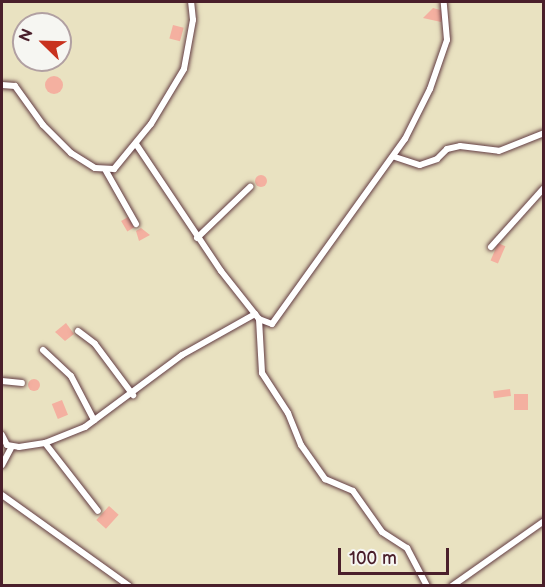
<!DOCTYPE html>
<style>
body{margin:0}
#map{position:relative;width:545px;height:587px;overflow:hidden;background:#e9e2c1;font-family:"Balsamiq Sans",sans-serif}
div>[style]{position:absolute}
.building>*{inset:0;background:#f4b0a0;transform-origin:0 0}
.round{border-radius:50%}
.roads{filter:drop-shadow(0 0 2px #623c42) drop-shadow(0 0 2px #623c42)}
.street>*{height:6px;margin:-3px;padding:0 3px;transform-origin:3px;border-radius:3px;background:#fff}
span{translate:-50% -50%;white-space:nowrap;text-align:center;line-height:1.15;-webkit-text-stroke:5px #f6f6f2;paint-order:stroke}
.frame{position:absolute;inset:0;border:3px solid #4a1f2b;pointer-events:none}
.north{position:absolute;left:12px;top:12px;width:60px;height:60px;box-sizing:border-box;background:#f6f6f2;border:2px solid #b1a0a2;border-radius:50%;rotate:293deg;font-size:16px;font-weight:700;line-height:24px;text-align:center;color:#4a1f2b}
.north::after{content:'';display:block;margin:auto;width:21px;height:27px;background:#c8321e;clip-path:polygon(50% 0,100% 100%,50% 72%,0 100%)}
.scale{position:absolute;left:338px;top:548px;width:111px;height:27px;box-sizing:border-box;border:3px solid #4a1f2b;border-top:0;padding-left:8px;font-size:18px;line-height:21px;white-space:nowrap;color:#4a1f2b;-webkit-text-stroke:4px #f6f6f2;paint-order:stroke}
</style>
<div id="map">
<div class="building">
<i style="clip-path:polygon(433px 8px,444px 11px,441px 22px,423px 18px)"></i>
<i style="left:173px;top:25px;width:11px;height:14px;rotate:15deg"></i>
<i class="round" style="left:45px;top:76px;width:18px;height:18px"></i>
<i class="round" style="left:255px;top:175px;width:12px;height:12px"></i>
<i style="left:128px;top:217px;width:12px;height:8px;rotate:59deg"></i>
<i style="clip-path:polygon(141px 228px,150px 235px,139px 241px,136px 231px)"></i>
<i style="left:498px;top:243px;width:8px;height:19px;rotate:23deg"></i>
<i style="clip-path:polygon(66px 323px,74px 334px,65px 341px,55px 332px)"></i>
<i class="round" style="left:28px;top:379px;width:12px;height:12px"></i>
<i style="left:510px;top:389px;width:7px;height:17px;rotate:82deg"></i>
<i style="left:514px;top:394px;width:14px;height:16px"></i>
<i style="left:62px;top:400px;width:16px;height:11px;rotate:68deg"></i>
<i style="left:109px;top:506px;width:13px;height:19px;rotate:42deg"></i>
</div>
<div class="roads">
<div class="street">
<i style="left:2px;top:85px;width:13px;rotate:4deg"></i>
<i style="left:15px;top:86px;width:48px;rotate:54.3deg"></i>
<i style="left:43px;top:125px;width:40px;rotate:45deg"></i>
<i style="left:71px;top:153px;width:28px;rotate:32deg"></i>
<i style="left:95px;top:168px;width:19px;rotate:3deg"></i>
<i style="left:114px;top:169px;width:58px;rotate:-50.6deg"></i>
<i style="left:151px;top:124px;width:64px;rotate:-59deg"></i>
<i style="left:184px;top:69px;width:50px;rotate:-79.6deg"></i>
<i style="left:193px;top:20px;width:18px;rotate:-96deg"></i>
<i style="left:136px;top:144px;width:153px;rotate:56.2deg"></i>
<i style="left:221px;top:271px;width:61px;rotate:51.6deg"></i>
<i style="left:259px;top:319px;width:14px;rotate:21deg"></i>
<i style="left:272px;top:324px;width:228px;rotate:-54.3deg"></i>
<i style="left:405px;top:139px;width:56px;rotate:-63.4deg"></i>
<i style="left:430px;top:89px;width:52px;rotate:-70.9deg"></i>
<i style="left:447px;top:40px;width:38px;rotate:-95deg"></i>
<i style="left:395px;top:157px;width:26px;rotate:18deg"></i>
<i style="left:420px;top:165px;width:18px;rotate:-19deg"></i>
<i style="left:437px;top:159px;width:14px;rotate:-45deg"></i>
<i style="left:447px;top:149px;width:13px;rotate:-13deg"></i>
<i style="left:460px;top:146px;width:39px;rotate:7deg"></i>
<i style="left:499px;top:151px;width:48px;rotate:-21.8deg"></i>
<i style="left:106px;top:171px;width:61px;rotate:60.5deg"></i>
<i style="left:197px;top:238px;width:74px;rotate:-43.9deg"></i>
<i style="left:491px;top:247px;width:79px;rotate:-48.1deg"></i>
<i style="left:259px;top:319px;width:54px;rotate:86.8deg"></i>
<i style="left:262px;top:373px;width:48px;rotate:57deg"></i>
<i style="left:288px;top:413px;width:35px;rotate:68deg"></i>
<i style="left:301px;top:445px;width:42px;rotate:54.8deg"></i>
<i style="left:325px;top:479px;width:30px;rotate:23deg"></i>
<i style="left:353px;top:491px;width:50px;rotate:54.7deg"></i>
<i style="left:382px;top:532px;width:30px;rotate:33deg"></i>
<i style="left:407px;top:548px;width:43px;rotate:62.2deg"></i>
<i style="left:78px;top:331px;width:21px;rotate:37deg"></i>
<i style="left:95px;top:344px;width:64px;rotate:53.3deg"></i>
<i style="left:43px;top:350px;width:38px;rotate:43deg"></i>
<i style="left:71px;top:376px;width:50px;rotate:62.4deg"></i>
<i style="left:2px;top:381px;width:20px;rotate:6deg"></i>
<i style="left:2px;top:435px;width:11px;rotate:63deg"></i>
<i style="left:7px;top:445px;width:12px;rotate:9deg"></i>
<i style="left:19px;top:447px;width:26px;rotate:-9deg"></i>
<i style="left:45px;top:443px;width:43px;rotate:-21.8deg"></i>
<i style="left:85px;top:427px;width:121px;rotate:-36.6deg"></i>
<i style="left:182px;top:355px;width:84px;rotate:-29.3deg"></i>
<i style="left:45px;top:443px;width:86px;rotate:52.1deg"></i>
<i style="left:2px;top:465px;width:19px;rotate:-62deg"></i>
<i style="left:2px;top:495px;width:156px;rotate:35.6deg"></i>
<i style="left:452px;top:586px;width:113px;rotate:-35.2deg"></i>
</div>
</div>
<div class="frame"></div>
<div class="north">N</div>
<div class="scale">100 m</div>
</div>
